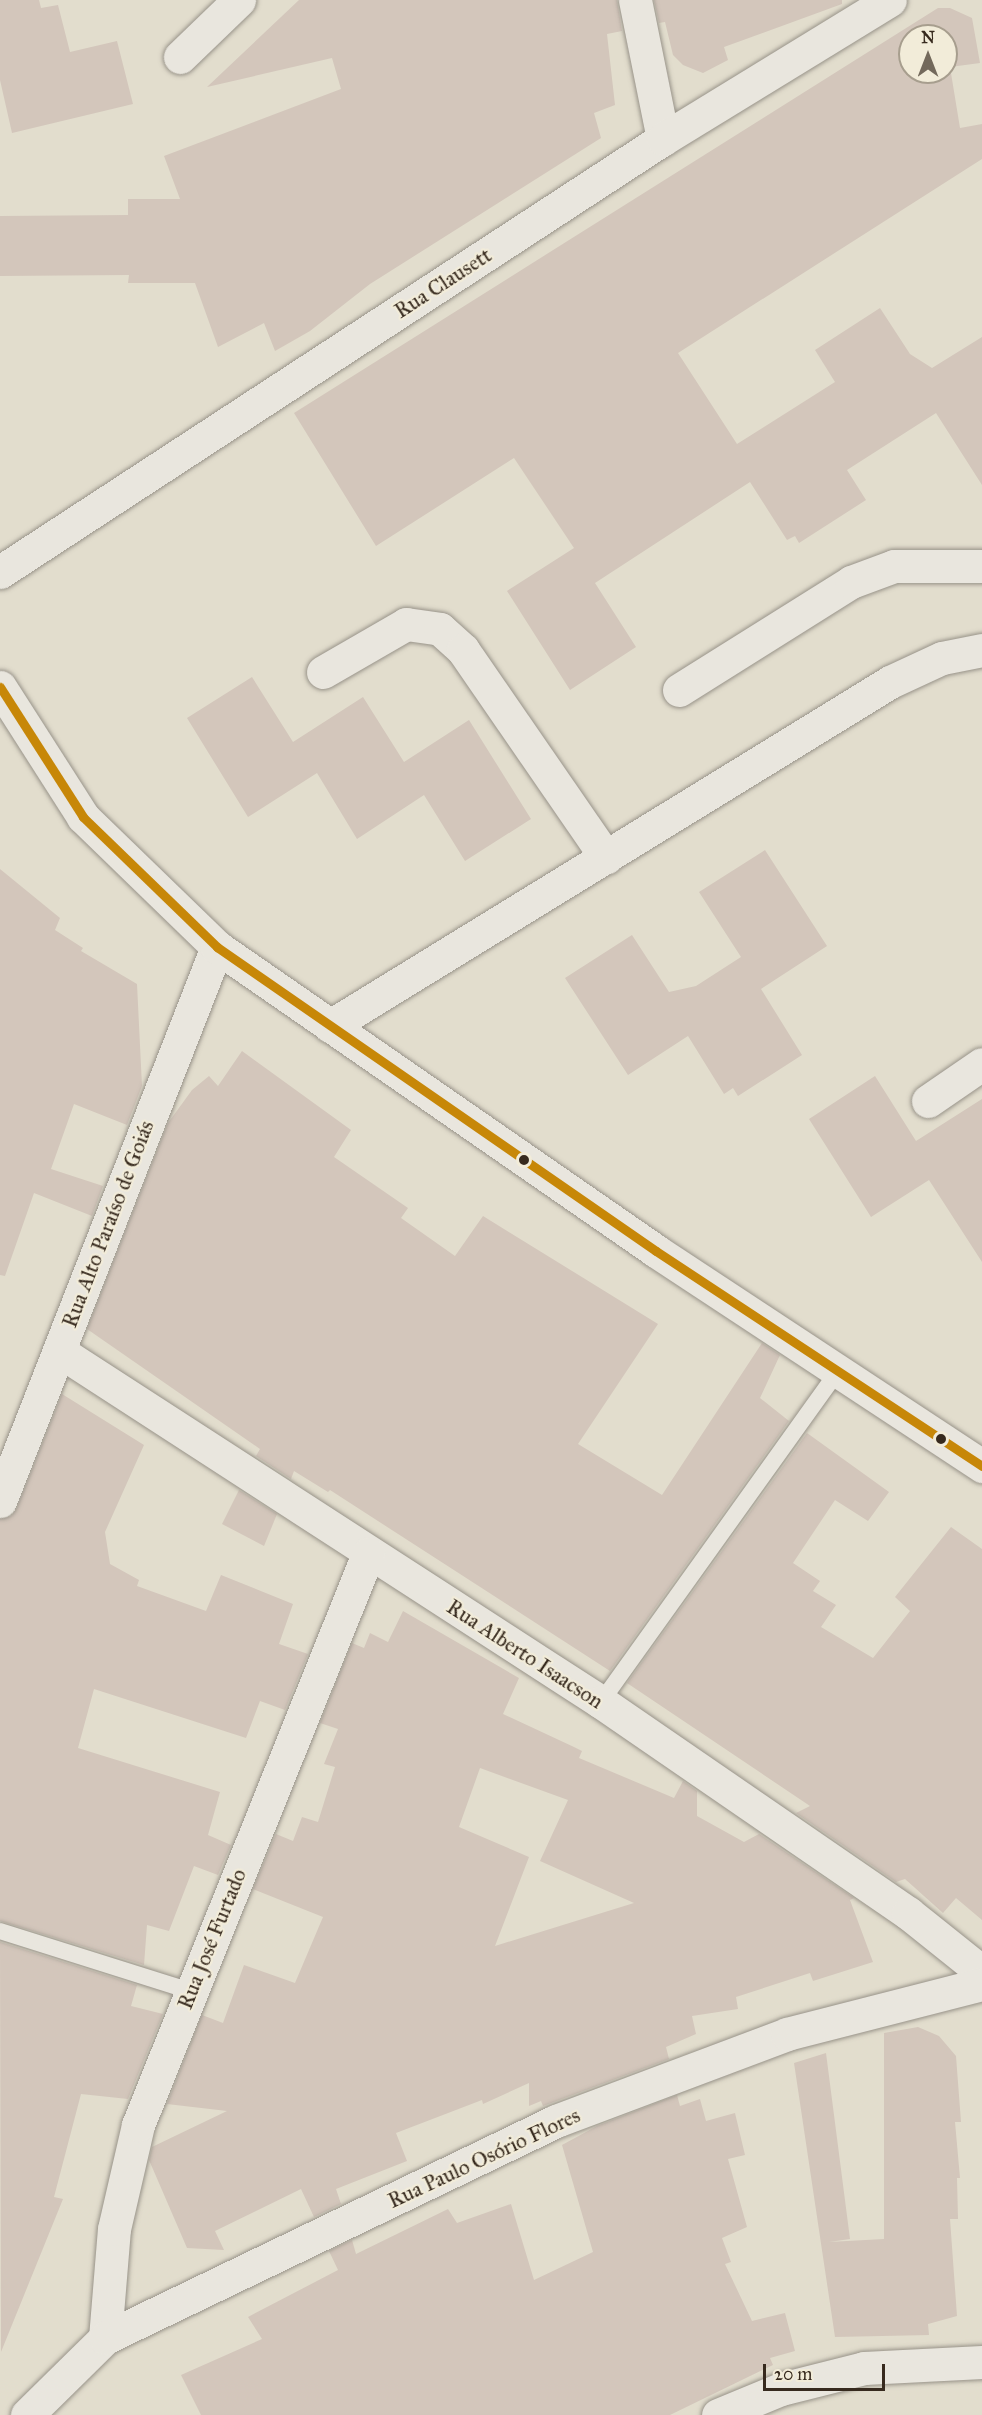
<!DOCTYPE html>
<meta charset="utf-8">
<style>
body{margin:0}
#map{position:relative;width:982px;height:2415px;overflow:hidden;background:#e2ddcd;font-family:"IM FELL Great Primer",serif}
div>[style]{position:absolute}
.building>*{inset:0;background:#d3c6bb}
.roads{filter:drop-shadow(0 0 2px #989389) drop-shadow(0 0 2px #989389)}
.service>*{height:16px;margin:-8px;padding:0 8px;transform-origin:8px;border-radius:8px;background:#e9e6de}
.minor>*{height:33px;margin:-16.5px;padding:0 16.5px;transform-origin:16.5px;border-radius:16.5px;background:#e9e6de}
.secondary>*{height:33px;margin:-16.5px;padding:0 16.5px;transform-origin:16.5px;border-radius:16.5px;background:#e9e6de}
.bus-1>*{height:9px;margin:-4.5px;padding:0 4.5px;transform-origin:4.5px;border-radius:4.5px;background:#c78708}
.dots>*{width:16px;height:16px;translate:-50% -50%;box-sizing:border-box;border:3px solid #f2ecd9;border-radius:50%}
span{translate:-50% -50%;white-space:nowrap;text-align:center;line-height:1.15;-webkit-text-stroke:4.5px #f2ecd9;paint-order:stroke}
.street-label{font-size:21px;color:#372a1e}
.north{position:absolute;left:898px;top:24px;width:60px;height:60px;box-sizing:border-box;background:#f2ecd9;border:2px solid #a79e8e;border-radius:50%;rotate:0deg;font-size:16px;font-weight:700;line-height:24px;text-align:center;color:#372a1e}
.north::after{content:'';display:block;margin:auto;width:21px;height:27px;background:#73695b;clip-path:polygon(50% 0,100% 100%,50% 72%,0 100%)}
.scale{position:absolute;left:763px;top:2364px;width:122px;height:27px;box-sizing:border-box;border:3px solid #372a1e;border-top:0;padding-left:8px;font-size:18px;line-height:21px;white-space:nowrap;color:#372a1e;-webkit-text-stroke:4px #f2ecd9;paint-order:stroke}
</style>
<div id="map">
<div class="building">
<i style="clip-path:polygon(0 0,39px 0,41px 8px,58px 5px,70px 52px,117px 41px,133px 104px,12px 133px,0 80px)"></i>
<i style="clip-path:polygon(299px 0,617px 0,622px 31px,607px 34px,615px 105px,594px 113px,601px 138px,370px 284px,310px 331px,275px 351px,264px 323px,218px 347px,195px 283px,128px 283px,129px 275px,0 276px,0 216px,128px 215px,128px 199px,180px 199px,164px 156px,341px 89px,332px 58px,207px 87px)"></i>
<i style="clip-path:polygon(654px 0,842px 0,842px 4px,724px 47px,728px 60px,703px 73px,683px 65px,673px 55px,665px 22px,659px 23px)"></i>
<i style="clip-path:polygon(evenodd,938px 8px,950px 8px,972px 18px,980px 63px,950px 67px,960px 128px,982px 124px,982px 159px,678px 353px,737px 444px,835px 382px,815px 350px,880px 308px,910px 354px,932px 368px,982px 337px,982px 485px,936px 413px,847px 470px,866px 500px,799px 543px,795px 536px,787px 540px,750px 482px,595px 583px,636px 647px,570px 690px,507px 591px,574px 548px,514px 458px,376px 546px,294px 413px,938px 8px,910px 36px,946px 36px,946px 72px,910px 72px,910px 36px)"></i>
<i style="clip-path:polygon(252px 677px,293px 742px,363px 697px,404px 762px,469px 720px,531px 819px,465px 861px,424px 795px,357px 839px,317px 773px,248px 817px,187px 718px)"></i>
<i style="clip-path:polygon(765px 850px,827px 946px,761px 989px,802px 1055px,738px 1096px,733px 1088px,724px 1094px,688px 1036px,628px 1075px,565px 978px,632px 935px,669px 992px,696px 986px,741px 957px,699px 892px)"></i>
<i style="clip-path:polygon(0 869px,60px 918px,55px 930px,83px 948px,81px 951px,137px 984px,142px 1086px,127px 1125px,74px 1104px,51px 1169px,103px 1186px,92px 1216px,34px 1193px,5px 1276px,0 1275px)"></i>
<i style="clip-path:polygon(242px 1051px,351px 1130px,334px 1157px,408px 1208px,401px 1218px,455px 1256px,483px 1216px,658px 1324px,578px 1444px,662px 1495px,762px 1343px,780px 1355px,760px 1398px,789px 1421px,610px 1671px,330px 1490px,328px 1492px,294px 1471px,291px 1479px,256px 1456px,260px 1449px,87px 1329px,168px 1123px,192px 1090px,209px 1076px,218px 1086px)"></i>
<i style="clip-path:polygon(875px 1076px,916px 1141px,982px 1099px,982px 1262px,929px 1180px,871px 1217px,809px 1119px)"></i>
<i style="clip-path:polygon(62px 1394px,144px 1445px,105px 1532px,110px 1564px,139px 1580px,137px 1586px,206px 1611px,221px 1575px,293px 1604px,279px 1644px,308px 1654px,285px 1710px,260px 1701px,246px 1738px,94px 1689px,78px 1748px,220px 1792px,208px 1835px,231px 1845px,218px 1875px,194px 1866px,169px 1931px,147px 1925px,144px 1965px,0 1921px,0 1519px,11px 1516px,17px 1508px)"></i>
<i style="clip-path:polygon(807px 1433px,889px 1492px,868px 1521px,835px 1500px,793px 1563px,820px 1581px,813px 1591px,836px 1605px,821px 1627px,873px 1658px,910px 1611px,895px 1597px,951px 1527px,982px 1549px,982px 1920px,956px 1898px,943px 1913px,905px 1879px,896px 1882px,796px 1813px,810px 1806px,627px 1683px)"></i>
<i style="clip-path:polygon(239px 1490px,277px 1514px,264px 1546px,222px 1524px)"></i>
<i style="clip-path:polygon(evenodd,403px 1611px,519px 1678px,503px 1714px,574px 1747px,582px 1751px,579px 1758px,674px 1798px,683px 1781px,697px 1791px,697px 1816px,744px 1842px,759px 1834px,854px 1898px,850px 1900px,873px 1962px,813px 1981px,810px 1973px,736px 1997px,738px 2009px,692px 2016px,696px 2034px,666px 2047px,669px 2059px,543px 2106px,541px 2101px,529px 2106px,529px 2083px,483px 2104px,482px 2100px,396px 2133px,407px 2161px,336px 2189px,341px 2204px,314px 2217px,301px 2189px,215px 2231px,224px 2250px,187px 2248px,149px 2160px,152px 2147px,227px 2111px,167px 2104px,202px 2015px,223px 2023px,244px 1965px,295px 1983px,323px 1917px,253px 1889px,276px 1834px,293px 1841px,302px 1817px,318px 1822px,335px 1767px,324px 1764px,338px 1729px,320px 1723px,352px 1643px,364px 1648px,370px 1633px,388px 1642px,403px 1611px,480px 1768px,568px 1800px,540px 1861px,634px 1903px,495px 1946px,529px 1857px,459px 1827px,480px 1768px)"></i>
<i style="clip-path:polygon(0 1942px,137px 1985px,131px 2006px,163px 2014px,128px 2099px,81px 2094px,54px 2197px,63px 2199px,1px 2352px)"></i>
<i style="clip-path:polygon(918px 2027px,939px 2036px,956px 2056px,961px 2122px,955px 2122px,960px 2178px,957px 2178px,958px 2219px,950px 2219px,957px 2316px,928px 2324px,929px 2335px,835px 2337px,794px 2063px,826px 2053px,850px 2239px,829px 2242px,884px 2239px,884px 2033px)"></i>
<i style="clip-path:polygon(677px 2095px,680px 2106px,700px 2099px,706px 2121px,735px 2113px,745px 2155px,728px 2159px,747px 2227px,722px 2238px,731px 2262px,725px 2264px,752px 2321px,785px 2313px,795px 2351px,770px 2358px,773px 2365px,670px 2415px,201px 2415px,181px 2375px,262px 2339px,248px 2317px,338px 2270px,329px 2251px,352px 2240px,356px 2254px,448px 2209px,457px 2223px,511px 2204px,534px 2280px,593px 2252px,562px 2145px,597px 2126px)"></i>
</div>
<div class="roads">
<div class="service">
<i style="left:601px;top:1702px;width:407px;rotate:-54.4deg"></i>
<i style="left:0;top:1931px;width:199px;rotate:17.5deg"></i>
</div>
<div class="minor">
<i style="left:635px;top:0;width:142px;rotate:78.6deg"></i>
<i style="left:180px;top:57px;width:82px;rotate:-44deg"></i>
<i style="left:0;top:572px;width:792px;rotate:-33.15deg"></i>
<i style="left:663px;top:139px;width:266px;rotate:-31.5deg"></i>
<i style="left:323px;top:672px;width:96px;rotate:-30deg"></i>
<i style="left:406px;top:624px;width:34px;rotate:8deg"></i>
<i style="left:440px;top:629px;width:31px;rotate:42deg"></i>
<i style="left:463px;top:650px;width:252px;rotate:55.4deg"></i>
<i style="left:679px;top:690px;width:203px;rotate:-32.1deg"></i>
<i style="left:851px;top:582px;width:46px;rotate:-20.4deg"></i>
<i style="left:894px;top:566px;width:88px"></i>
<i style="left:330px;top:1026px;width:657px;rotate:-31.56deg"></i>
<i style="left:890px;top:682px;width:57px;rotate:-24.8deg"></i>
<i style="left:942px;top:658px;width:41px;rotate:-11.3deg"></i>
<i style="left:928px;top:1101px;width:65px;rotate:-34.4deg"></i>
<i style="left:59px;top:1351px;width:646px;rotate:32.93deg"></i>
<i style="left:601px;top:1702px;width:373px;rotate:34.5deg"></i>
<i style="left:908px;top:1913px;width:95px;rotate:38.6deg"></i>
<i style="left:0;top:1501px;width:595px;rotate:-68.61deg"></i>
<i style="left:105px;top:2338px;width:109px;rotate:-85.3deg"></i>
<i style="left:114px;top:2229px;width:107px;rotate:-77deg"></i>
<i style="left:138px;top:2125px;width:616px;rotate:-68.06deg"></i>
<i style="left:27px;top:2415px;width:110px;rotate:-44.6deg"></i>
<i style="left:105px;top:2338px;width:500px;rotate:-25.69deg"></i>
<i style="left:556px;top:2121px;width:247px;rotate:-20.6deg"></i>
<i style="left:787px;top:2034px;width:201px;rotate:-14.4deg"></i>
<i style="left:718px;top:2415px;width:68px;rotate:-22.4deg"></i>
<i style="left:781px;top:2389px;width:86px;rotate:-14.2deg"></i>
<i style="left:864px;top:2368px;width:118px;rotate:-2.9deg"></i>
</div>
<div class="secondary">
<i style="left:0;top:687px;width:154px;rotate:57.4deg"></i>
<i style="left:83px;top:817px;width:187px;rotate:44.1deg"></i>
<i style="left:217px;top:947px;width:534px;rotate:34.7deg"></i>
<i style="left:656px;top:1251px;width:391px;rotate:33.4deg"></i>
</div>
</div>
<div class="bus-1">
<i style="left:0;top:687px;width:154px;rotate:57.4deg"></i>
<i style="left:83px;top:817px;width:187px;rotate:44.1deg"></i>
<i style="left:217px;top:947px;width:534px;rotate:34.7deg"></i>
<i style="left:656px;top:1251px;width:391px;rotate:33.4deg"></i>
</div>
<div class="dots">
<i style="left:524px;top:1160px;background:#372a1e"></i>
<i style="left:941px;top:1439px;background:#372a1e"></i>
</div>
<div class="street-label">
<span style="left:443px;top:283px;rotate:-33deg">Rua Clausett</span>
<span style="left:108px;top:1224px;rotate:-69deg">Rua Alto Paraíso de Goiás</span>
<span style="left:525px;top:1654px;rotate:33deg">Rua Alberto Isaacson</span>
<span style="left:212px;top:1939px;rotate:-68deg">Rua José Furtado</span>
<span style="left:484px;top:2158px;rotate:-25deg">Rua Paulo Osório Flores</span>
</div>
<div class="north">N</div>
<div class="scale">20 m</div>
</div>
